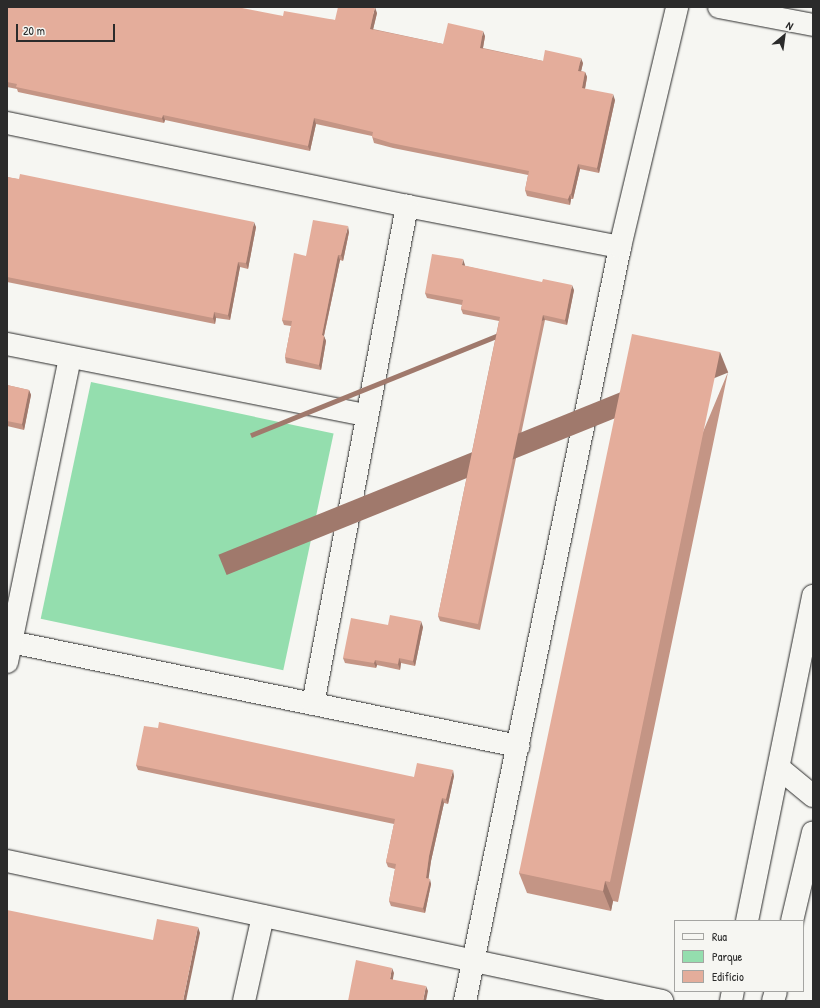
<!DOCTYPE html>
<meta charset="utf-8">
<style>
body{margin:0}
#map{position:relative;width:820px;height:1008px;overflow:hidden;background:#f6f6f2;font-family:"Patrick Hand",sans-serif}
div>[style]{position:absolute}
.green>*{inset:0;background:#94deae;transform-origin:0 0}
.roads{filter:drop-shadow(0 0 1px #2b2b2b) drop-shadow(0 0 1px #2b2b2b)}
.minor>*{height:22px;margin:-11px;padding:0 11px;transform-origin:11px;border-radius:11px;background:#f6f6f2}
.wall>*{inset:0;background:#c49585}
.shaded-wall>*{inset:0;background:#a0796c;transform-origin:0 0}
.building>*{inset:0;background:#e4ad9b}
span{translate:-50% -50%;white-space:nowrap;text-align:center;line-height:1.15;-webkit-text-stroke:3px #f6f6f2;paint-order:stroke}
.frame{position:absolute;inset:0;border:8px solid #2b2b2b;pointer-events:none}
.legend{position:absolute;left:674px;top:920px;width:130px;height:72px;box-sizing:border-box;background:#f6f6f2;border:1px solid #a5a5a2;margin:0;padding:5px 7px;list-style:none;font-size:12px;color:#2b2b2b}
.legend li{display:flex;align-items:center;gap:8px;height:20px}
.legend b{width:20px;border:1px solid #a5a5a2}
.north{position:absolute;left:764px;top:16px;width:40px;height:40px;-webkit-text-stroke:3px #f6f6f2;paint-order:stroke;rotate:29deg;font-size:11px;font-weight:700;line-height:16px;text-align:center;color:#2b2b2b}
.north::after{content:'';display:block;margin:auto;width:14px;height:18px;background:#2b2b2b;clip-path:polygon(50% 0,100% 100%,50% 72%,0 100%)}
.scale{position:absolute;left:16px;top:24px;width:99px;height:18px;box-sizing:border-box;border:2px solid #2b2b2b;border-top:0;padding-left:5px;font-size:12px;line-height:14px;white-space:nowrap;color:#2b2b2b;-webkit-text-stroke:3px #f6f6f2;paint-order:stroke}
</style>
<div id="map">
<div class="green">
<i style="left:91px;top:382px;width:248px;height:242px;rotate:12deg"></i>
</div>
<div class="roads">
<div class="minor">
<i style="left:719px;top:7px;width:96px;rotate:10.8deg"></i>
<i style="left:7px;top:123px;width:409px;rotate:11.7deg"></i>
<i style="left:407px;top:206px;width:217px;rotate:10.9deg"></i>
<i style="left:7px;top:344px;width:367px;rotate:11.2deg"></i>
<i style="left:11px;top:642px;width:518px;rotate:11.59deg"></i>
<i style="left:7px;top:662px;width:311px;rotate:-78.3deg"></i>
<i style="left:313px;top:704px;width:507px;rotate:-79.31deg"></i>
<i style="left:779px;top:768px;width:44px;rotate:39.5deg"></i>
<i style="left:7px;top:861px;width:670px;rotate:12.06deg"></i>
<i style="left:747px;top:921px;width:332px;rotate:-78.5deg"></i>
<i style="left:792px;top:921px;width:91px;rotate:-76.7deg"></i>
<i style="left:244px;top:1001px;width:87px;rotate:-77.4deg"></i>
<i style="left:465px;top:1001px;width:770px;rotate:-78.38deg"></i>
<i style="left:620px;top:247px;width:247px;rotate:-76.6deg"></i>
<i style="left:731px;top:1001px;width:10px;rotate:-79deg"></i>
<i style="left:773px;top:1001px;width:10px;rotate:-73deg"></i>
</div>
</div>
<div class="wall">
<i style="clip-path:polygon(7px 7px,283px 16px,335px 20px,377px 13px,373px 29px,443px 44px,485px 36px,483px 48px,543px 61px,583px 63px,581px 71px,585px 72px,587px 77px,585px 89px,615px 100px,599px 173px,580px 169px,573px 199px,571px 199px,570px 205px,527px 196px,525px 190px,528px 175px,393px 148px,374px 143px,372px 136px,316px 124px,310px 151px,165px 120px,164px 123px,18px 92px,17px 89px,7px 87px)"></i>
<i style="clip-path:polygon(7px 177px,256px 227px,248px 269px,240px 267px,230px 320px,216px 318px,215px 324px,7px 282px)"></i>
<i style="clip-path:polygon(349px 232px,343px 261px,340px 260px,324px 336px,326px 341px,321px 370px,286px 363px,285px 357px,291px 326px,284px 325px,282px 320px,306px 256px)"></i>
<i style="clip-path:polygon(465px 265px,465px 266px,574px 290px,567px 325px,545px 320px,480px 630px,440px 621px,438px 616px,499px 321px,463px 314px,461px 309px,462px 305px,427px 298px,425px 293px)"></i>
<i style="clip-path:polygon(728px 372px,618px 902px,613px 901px,611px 911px,527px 893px,519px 873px)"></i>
<i style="clip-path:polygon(7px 385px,29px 390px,31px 395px,24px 430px,7px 426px)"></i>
<i style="clip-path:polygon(388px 625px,423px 627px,415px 666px,401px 663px,400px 670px,377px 665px,376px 668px,345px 663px,343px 658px)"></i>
<i style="clip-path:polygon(136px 765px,414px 777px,454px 776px,448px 804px,444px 803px,431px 861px,428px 879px,431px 884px,425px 913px,391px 906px,389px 901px,395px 869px,388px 867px,386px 862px,394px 824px,138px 770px)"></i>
</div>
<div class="shaded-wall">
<i style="clip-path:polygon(375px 7px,377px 13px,372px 34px,370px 29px)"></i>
<i style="clip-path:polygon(483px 31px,485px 36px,482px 53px,480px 48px)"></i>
<i style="clip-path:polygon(581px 58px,583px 63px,580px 76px,578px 71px)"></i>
<i style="clip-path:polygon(585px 72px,587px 77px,584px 94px,582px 88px)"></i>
<i style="clip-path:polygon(613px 94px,615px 100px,599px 173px,597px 168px)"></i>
<i style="clip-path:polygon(163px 115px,165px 120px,164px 123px,162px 118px)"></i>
<i style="clip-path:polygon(314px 118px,316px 124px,310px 151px,308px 146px)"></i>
<i style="clip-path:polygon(578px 164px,580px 169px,573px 199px,571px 194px)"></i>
<i style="clip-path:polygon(570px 194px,571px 199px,570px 205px,568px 199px)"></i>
<i style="clip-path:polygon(254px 222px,256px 227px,248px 269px,246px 263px)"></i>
<i style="clip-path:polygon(348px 226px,349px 232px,343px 261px,341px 255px)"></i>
<i style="clip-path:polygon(338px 255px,340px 260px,323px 340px,322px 335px)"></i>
<i style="clip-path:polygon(463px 259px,465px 265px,464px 271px,462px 265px)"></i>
<i style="clip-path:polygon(238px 262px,240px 267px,230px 320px,228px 315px)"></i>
<i style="clip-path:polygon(572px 285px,574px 290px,567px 325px,565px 320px)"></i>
<i style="clip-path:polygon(214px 312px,216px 318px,215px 324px,213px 318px)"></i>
<i style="left:543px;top:315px;width:5px;height:316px;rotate:68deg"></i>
<i style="clip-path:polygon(324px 336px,326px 341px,321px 370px,319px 365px)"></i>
<i style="left:720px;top:352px;width:22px;height:541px;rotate:68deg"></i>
<i style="clip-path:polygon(29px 390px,31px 395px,24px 430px,22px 424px)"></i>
<i style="clip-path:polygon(421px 621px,423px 627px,415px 666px,413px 661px)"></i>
<i style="clip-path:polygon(399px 658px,401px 663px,400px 670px,398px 664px)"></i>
<i style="clip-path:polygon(375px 660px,377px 665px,376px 668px,374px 663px)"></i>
<i style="clip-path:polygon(453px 770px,454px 776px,448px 804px,446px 799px)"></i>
<i style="clip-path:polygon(442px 798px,444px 803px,431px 861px,428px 883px,426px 878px,429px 856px)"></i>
<i style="clip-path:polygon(430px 879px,431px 884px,425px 913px,423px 908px)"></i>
<i style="clip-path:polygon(605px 881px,613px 901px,611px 911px,603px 891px)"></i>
<i style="clip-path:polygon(198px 927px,200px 933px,186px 1001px,183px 1001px)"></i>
<i style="clip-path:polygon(392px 968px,394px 973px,392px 984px,390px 979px)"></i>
<i style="clip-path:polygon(426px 986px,428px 991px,426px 1001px,423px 1001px)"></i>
</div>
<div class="building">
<i style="clip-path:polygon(7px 7px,237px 7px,283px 16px,284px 11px,335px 20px,338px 7px,375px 7px,370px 29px,443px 44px,448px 23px,483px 31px,480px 48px,543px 61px,545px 50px,581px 58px,578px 71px,585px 72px,582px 88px,613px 94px,597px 168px,578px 164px,571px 194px,570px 194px,568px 199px,525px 190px,529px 171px,391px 143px,372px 137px,373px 132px,314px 118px,308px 146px,163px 115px,162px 118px,16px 87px,17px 84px,7px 82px)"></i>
<i style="clip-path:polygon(20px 174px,254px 222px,246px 263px,238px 262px,228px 315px,214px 312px,213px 318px,7px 277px,7px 177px,19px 179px)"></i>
<i style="clip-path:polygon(313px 220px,348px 226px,341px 255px,338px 255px,322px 335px,324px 336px,319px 365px,285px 357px,292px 321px,282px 320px,294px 253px,306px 256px)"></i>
<i style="clip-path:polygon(432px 254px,463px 259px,462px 265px,542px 282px,543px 279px,572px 285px,565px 320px,543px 315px,478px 624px,438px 616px,500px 317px,461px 309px,463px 300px,425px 293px)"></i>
<i style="clip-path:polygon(632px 334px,720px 352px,610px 882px,605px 881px,603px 891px,519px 873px)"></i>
<i style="clip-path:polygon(7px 385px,29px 390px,22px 424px,7px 421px)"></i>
<i style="clip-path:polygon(390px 615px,421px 621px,413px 661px,399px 658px,398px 664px,375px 660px,374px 663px,343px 658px,351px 618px,388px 625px)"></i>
<i style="clip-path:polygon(159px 722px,414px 777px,417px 763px,453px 770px,446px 799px,442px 798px,429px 856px,426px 878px,430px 879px,423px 908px,389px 901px,396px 864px,386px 862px,395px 819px,136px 765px,144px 726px,158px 728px)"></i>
<i style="clip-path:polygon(7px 910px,153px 940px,157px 919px,198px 927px,183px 1001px,7px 1001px)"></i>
<i style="clip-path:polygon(356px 960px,392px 968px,390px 979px,426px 986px,423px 1001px,348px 1001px)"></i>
</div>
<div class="frame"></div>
<ul class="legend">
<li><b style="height:5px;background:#f6f6f2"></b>Rua</li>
<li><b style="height:11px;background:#94deae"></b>Parque</li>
<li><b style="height:11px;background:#e4ad9b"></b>Edifício</li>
</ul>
<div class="north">N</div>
<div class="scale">20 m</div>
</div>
